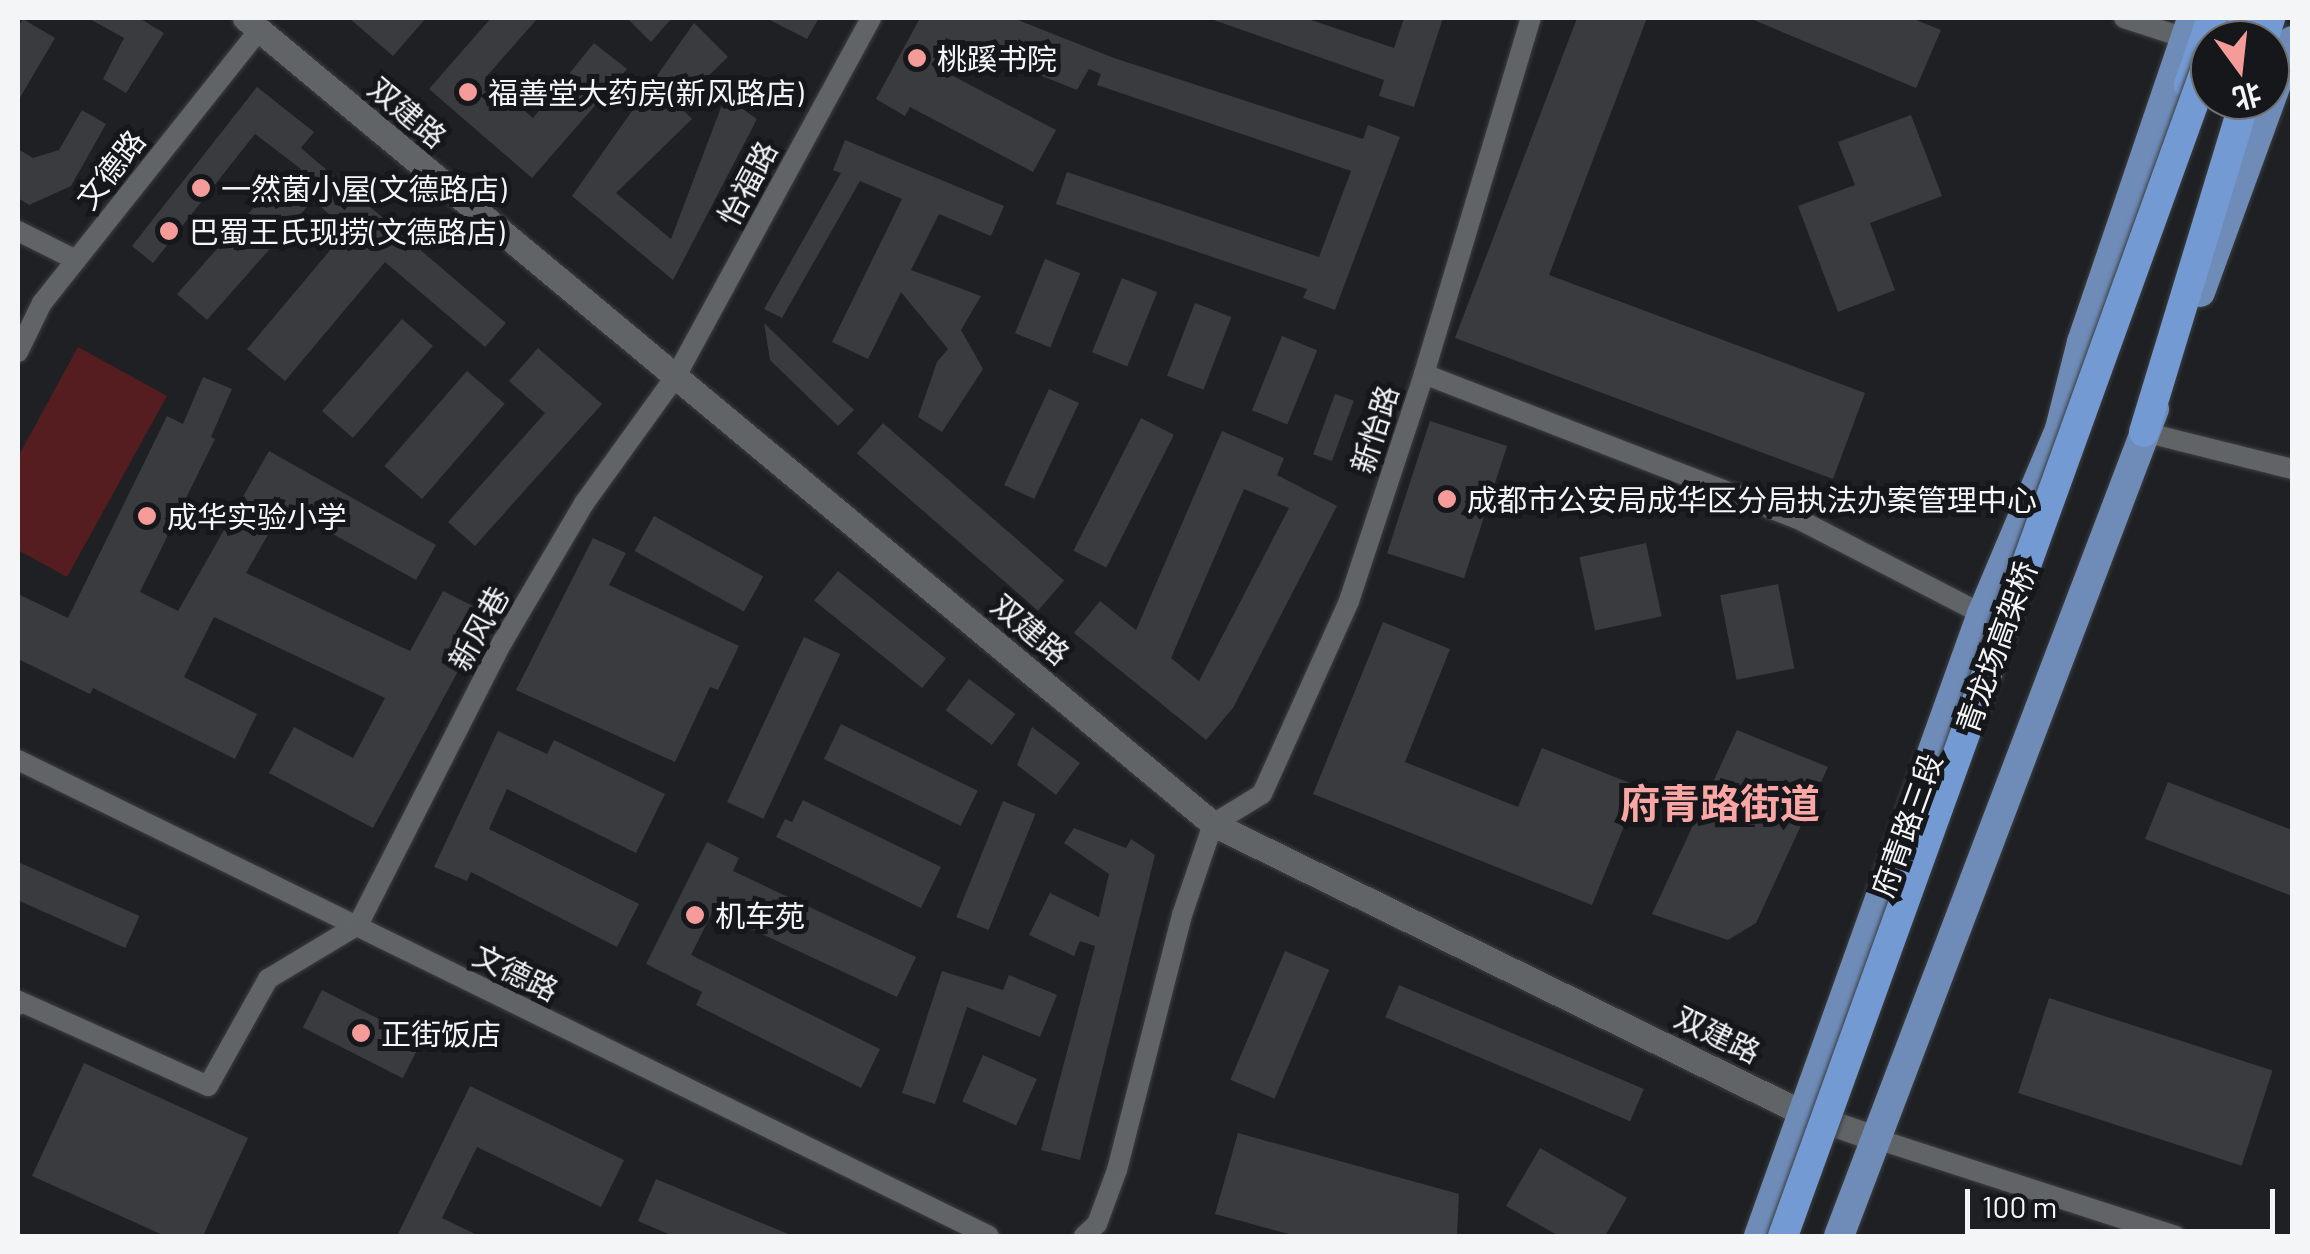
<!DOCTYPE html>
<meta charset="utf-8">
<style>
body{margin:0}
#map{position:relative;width:2310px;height:1254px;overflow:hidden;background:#1e2023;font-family:Barlow,"Noto Sans SC",sans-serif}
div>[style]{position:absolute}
.green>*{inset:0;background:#551d1f}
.building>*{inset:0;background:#393b3e;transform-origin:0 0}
.roads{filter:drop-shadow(0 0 2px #3c3e40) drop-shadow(0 0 2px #3c3e40)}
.minor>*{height:20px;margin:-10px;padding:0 10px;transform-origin:10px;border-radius:10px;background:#616467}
.tertiary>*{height:25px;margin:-12.5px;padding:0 12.5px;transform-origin:12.5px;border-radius:12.5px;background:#616467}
.primary>*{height:30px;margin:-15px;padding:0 15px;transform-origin:15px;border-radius:15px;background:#6f8cb8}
.trunk>*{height:30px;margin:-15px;padding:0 15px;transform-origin:15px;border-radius:15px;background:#749ad3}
.bridges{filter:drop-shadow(0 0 2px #3c3e40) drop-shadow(0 0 2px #3c3e40)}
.trunk-bridge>*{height:30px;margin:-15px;padding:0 15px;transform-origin:15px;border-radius:15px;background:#749ad3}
.dots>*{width:28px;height:28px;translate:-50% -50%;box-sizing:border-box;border:5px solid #15171a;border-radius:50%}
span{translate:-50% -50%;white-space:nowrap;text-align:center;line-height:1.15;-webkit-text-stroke:10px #15171a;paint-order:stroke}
.poi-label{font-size:30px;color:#f3f5f7}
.left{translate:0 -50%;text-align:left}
.street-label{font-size:30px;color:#f3f5f7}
.district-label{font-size:40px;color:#faa6a4;font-weight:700}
.frame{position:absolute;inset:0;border:20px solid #f3f5f7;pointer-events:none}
.north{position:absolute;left:2190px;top:20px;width:100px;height:100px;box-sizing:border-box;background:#15171a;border:2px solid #6e7072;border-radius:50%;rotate:165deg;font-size:28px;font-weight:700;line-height:40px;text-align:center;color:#f3f5f7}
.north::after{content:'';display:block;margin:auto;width:35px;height:45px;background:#f59b99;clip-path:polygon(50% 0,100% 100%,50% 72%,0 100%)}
.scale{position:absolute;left:1965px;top:1189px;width:310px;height:45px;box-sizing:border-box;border:5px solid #f3f5f7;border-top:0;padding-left:12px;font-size:30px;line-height:35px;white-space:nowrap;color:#f3f5f7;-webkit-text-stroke:8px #15171a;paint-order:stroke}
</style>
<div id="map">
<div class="green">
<i style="clip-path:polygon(78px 347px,167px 396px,67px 577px,18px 550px,18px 457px)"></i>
</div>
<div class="building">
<i style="clip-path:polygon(88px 18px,139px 18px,164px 33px,126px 93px,103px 79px,124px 38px)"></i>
<i style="clip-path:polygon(349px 18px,426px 18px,393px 56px)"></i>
<i style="clip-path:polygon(491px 18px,538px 18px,486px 77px,533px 118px,594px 43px,627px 69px,532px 178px,429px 89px)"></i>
<i style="clip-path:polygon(627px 18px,672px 18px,651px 42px)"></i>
<i style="clip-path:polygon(766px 18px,819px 18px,807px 39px)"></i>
<i style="clip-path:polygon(920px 18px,1013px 18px,1114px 58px,1363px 139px,1368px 125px,1400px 137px,1335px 310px,1303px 298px,1307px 289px,1056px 204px,1067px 172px,1319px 257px,1351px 171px,1097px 85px,1101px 74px,1089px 69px,1077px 90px,946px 38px,932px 65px,1056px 130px,1033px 172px,910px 107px,905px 116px,876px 99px)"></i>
<i style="clip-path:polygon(1208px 18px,1305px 18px,1394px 48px,1404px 18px,1443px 18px,1414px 107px,1379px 96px,1384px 80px)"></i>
<i style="clip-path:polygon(1577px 18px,1647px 18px,1549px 275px,1865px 393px,1833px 479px,1455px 338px)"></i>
<i style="clip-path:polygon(1749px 18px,1911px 18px,1941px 30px,1916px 88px)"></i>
<i style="clip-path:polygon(23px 19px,55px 38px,18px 101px,18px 27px)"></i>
<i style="clip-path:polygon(694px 23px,728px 57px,678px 105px,692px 119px,616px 193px,671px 239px,725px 97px,757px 119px,673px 280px,572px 196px)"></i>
<i style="clip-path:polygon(257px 87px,314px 132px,301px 148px,506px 323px,485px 347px,385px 262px,285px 381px,247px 349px,347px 230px,313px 200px,207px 320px,177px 294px,263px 197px,272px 204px,301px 169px,255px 134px,153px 263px,132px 246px)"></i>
<i style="clip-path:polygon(82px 110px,106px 124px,71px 186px,29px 205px,18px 198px,18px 149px,33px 158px,59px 150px)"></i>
<i style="clip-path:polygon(1911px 115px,1942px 196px,1870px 223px,1895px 290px,1838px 312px,1798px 206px,1855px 185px,1838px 142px)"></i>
<i style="clip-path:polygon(845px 140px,1004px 206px,991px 236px,939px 214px,911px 270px,981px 296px,961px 330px,983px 369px,942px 432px,918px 417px,937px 362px,948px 349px,901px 292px,868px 359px,832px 342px,902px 199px,860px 181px,782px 318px,764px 309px,841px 173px,833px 170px)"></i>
<i style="left:1045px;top:259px;width:38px;height:80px;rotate:22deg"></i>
<i style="left:1122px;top:278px;width:38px;height:80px;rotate:22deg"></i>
<i style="left:1195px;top:303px;width:39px;height:78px;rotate:21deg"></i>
<i style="left:402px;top:319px;width:41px;height:122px;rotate:41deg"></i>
<i style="clip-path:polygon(764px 323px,854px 410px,838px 426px,770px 360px)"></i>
<i style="left:1282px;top:336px;width:38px;height:80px;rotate:22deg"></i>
<i style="clip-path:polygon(538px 348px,602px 404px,475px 546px,448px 522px,545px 413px,509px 381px)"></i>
<i style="left:467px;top:371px;width:50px;height:126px;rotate:41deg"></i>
<i style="clip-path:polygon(203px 377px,232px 389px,211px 437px,215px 439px,140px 592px,178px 611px,269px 451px,436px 545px,416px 580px,284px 507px,246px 573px,410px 651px,443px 591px,489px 614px,373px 828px,269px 773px,294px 727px,353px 758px,385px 698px,214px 617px,184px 677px,257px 714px,235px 759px,93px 688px,90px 694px,18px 659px,18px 594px,68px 618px,167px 416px,183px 424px)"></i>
<i style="left:1049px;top:389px;width:33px;height:106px;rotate:25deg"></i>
<i style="left:1335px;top:394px;width:20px;height:64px;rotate:20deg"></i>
<i style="left:1141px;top:418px;width:37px;height:149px;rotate:27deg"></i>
<i style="left:1430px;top:421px;width:81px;height:139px;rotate:18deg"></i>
<i style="left:883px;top:423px;width:240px;height:40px;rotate:41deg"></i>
<i style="clip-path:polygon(evenodd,1222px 431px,1284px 458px,1277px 475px,1337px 506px,1233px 708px,1206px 740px,1074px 633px,1100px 601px,1136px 630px,1222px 431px,1244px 489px,1289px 508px,1199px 681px,1171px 658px,1244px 489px)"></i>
<i style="left:654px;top:516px;width:125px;height:40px;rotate:29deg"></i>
<i style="clip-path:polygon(593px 538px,626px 553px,609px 585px,739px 646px,718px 690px,710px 687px,675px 762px,516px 690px)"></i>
<i style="left:1646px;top:543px;width:75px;height:68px;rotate:78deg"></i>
<i style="left:838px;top:571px;width:139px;height:38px;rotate:39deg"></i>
<i style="left:1778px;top:584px;width:86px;height:59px;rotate:79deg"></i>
<i style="clip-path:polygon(1383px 622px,1450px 649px,1405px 762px,1518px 807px,1542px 748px,1640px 787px,1592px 905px,1313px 794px)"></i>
<i style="left:804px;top:637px;width:40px;height:182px;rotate:25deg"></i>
<i style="left:969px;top:679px;width:58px;height:39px;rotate:37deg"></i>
<i style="left:841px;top:724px;width:152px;height:39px;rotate:26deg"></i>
<i style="clip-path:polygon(1032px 727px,1080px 763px,1056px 795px,1017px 765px)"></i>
<i style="clip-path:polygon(1737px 730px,1828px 767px,1756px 923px,1728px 940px,1652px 914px)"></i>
<i style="clip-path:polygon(498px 731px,547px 754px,554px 740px,665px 794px,636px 853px,507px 789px,489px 829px,639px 904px,617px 947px,471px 872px,467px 881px,434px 867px)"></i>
<i style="clip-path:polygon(2168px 782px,2292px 830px,2292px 896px,2145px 839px)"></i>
<i style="clip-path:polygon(803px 800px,941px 867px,921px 908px,776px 837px,785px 819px,792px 822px)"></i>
<i style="left:1003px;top:801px;width:35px;height:125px;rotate:22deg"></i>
<i style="clip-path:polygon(1074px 828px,1126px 848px,1131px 839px,1155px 855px,1080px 1160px,1041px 1150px,1095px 946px,1080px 941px,1074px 956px,1029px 935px,1050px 893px,1099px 917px,1109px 874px,1064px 843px)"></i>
<i style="clip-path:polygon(707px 842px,739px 858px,733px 871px,916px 957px,897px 997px,713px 911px,691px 955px,880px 1049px,861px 1088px,696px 1005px,702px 992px,646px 964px)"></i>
<i style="left:18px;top:862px;width:133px;height:35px;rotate:24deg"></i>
<i style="left:1285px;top:951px;width:48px;height:140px;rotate:23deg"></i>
<i style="clip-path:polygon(942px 971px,1003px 990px,1009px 975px,1057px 995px,1040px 1037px,967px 1007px,935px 1104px,902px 1093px)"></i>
<i style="left:1399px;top:985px;width:266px;height:35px;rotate:23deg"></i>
<i style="left:322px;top:990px;width:112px;height:42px;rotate:27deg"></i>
<i style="left:2049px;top:998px;width:235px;height:100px;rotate:18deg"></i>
<i style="left:983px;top:1055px;width:59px;height:51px;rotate:24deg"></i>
<i style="clip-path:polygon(84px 1063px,248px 1138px,203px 1236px,165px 1236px,32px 1176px)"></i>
<i style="clip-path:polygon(470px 1086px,624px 1160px,601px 1207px,477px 1147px,442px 1218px,479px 1236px,397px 1236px)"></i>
<i style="clip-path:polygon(1238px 1133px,1459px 1194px,1457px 1236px,1296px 1236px,1215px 1214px)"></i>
<i style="clip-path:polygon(1540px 1148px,1627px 1198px,1605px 1236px,1559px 1236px,1506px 1206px)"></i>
<i style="clip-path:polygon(656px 1179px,793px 1236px,673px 1236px,638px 1221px)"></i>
</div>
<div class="roads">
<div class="minor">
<i style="left:2124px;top:18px;width:64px;rotate:18.2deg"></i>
<i style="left:18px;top:231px;width:65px;rotate:26.6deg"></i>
<i style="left:18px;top:352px;width:55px;rotate:-63.9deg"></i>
<i style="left:42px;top:303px;width:349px;rotate:-51.5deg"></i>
<i style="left:1424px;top:374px;width:399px;rotate:21.2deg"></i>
<i style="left:1796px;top:518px;width:209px;rotate:27.3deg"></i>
<i style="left:2144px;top:432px;width:153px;rotate:14deg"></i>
<i style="left:18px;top:760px;width:1081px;rotate:26.11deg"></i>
<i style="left:18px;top:1005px;width:4px;rotate:-76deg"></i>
<i style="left:19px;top:1001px;width:207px;rotate:24.2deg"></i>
<i style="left:208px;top:1086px;width:123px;rotate:-60.7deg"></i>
<i style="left:268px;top:979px;width:105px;rotate:-31deg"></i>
<i style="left:358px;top:925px;width:319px;rotate:-63deg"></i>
<i style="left:503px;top:641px;width:161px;rotate:-59.5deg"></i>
<i style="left:585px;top:502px;width:155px;rotate:-54.2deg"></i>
<i style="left:676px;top:376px;width:408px;rotate:-61.4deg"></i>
<i style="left:1874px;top:1138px;width:317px;rotate:18deg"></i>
<i style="left:1084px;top:1236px;width:18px;rotate:-43deg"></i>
<i style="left:1097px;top:1224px;width:58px;rotate:-69.7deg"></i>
<i style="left:1117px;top:1170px;width:263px;rotate:-75.7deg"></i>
<i style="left:1182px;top:915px;width:96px;rotate:-71.2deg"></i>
<i style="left:1213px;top:824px;width:57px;rotate:-31.5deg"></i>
<i style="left:1262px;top:794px;width:212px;rotate:-65.7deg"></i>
<i style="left:1349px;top:601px;width:239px;rotate:-71.7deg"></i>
<i style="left:1424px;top:374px;width:372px;rotate:-73.3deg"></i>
</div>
<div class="tertiary">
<i style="left:245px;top:18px;width:1260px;rotate:39.78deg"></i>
<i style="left:1213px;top:824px;width:657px;rotate:26.1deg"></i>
<i style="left:1803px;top:1113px;width:75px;rotate:19.4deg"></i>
</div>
<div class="primary">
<i style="left:2200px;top:292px;width:267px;rotate:-69.9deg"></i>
<i style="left:1759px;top:1236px;width:661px;rotate:-70.28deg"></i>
<i style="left:1982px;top:614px;width:201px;rotate:-67.1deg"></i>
<i style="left:2060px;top:429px;width:90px;rotate:-75.8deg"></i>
<i style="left:2082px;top:342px;width:342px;rotate:-71.2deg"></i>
<i style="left:1839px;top:1236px;width:885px;rotate:-69.15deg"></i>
</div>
<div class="trunk">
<i style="left:2236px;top:40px;width:23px;rotate:-70deg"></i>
<i style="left:2263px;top:40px;width:23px;rotate:-72deg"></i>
<i style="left:2189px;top:85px;width:71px;rotate:-71.1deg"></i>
<i style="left:2144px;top:432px;width:347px;rotate:-73.1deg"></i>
</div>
</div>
<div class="bridges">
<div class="trunk-bridge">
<i style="left:1783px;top:1236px;width:1253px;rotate:-70.08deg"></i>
</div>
</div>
<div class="dots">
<i style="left:917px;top:58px;background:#f59b99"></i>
<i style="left:468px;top:92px;background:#f59b99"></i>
<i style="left:201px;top:188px;background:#f59b99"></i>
<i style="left:169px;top:231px;background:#f59b99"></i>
<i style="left:1447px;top:499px;background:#f59b99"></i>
<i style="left:147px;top:516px;background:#f59b99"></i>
<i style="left:695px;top:915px;background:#f59b99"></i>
<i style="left:361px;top:1033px;background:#f59b99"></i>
</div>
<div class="poi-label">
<span class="left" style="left:937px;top:58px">桃蹊书院</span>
<span class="left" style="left:488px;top:92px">福善堂大药房(新风路店)</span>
<span class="left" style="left:221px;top:188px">一然菌小屋(文德路店)</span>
<span class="left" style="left:189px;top:231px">巴蜀王氏现捞(文德路店)</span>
<span class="left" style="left:1467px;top:499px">成都市公安局成华区分局执法办案管理中心</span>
<span class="left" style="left:167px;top:516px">成华实验小学</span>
<span class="left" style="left:715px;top:915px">机车苑</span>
<span class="left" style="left:381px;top:1033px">正街饭店</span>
</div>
<div class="street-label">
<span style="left:408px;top:112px;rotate:40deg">双建路</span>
<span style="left:110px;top:169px;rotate:-52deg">文德路</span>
<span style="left:747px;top:183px;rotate:-62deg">怡福路</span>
<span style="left:1374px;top:429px;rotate:-72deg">新怡路</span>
<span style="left:478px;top:628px;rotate:-61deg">新风巷</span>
<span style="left:1031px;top:629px;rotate:40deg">双建路</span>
<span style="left:1996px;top:647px;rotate:-70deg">青龙场高架桥</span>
<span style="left:1906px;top:825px;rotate:-70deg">府青路三段</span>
<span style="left:516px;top:972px;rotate:26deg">文德路</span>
<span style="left:1718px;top:1034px;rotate:26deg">双建路</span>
</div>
<div class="district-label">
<span style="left:1720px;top:802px">府青路街道</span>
</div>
<div class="frame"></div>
<div class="north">北</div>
<div class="scale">100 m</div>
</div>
